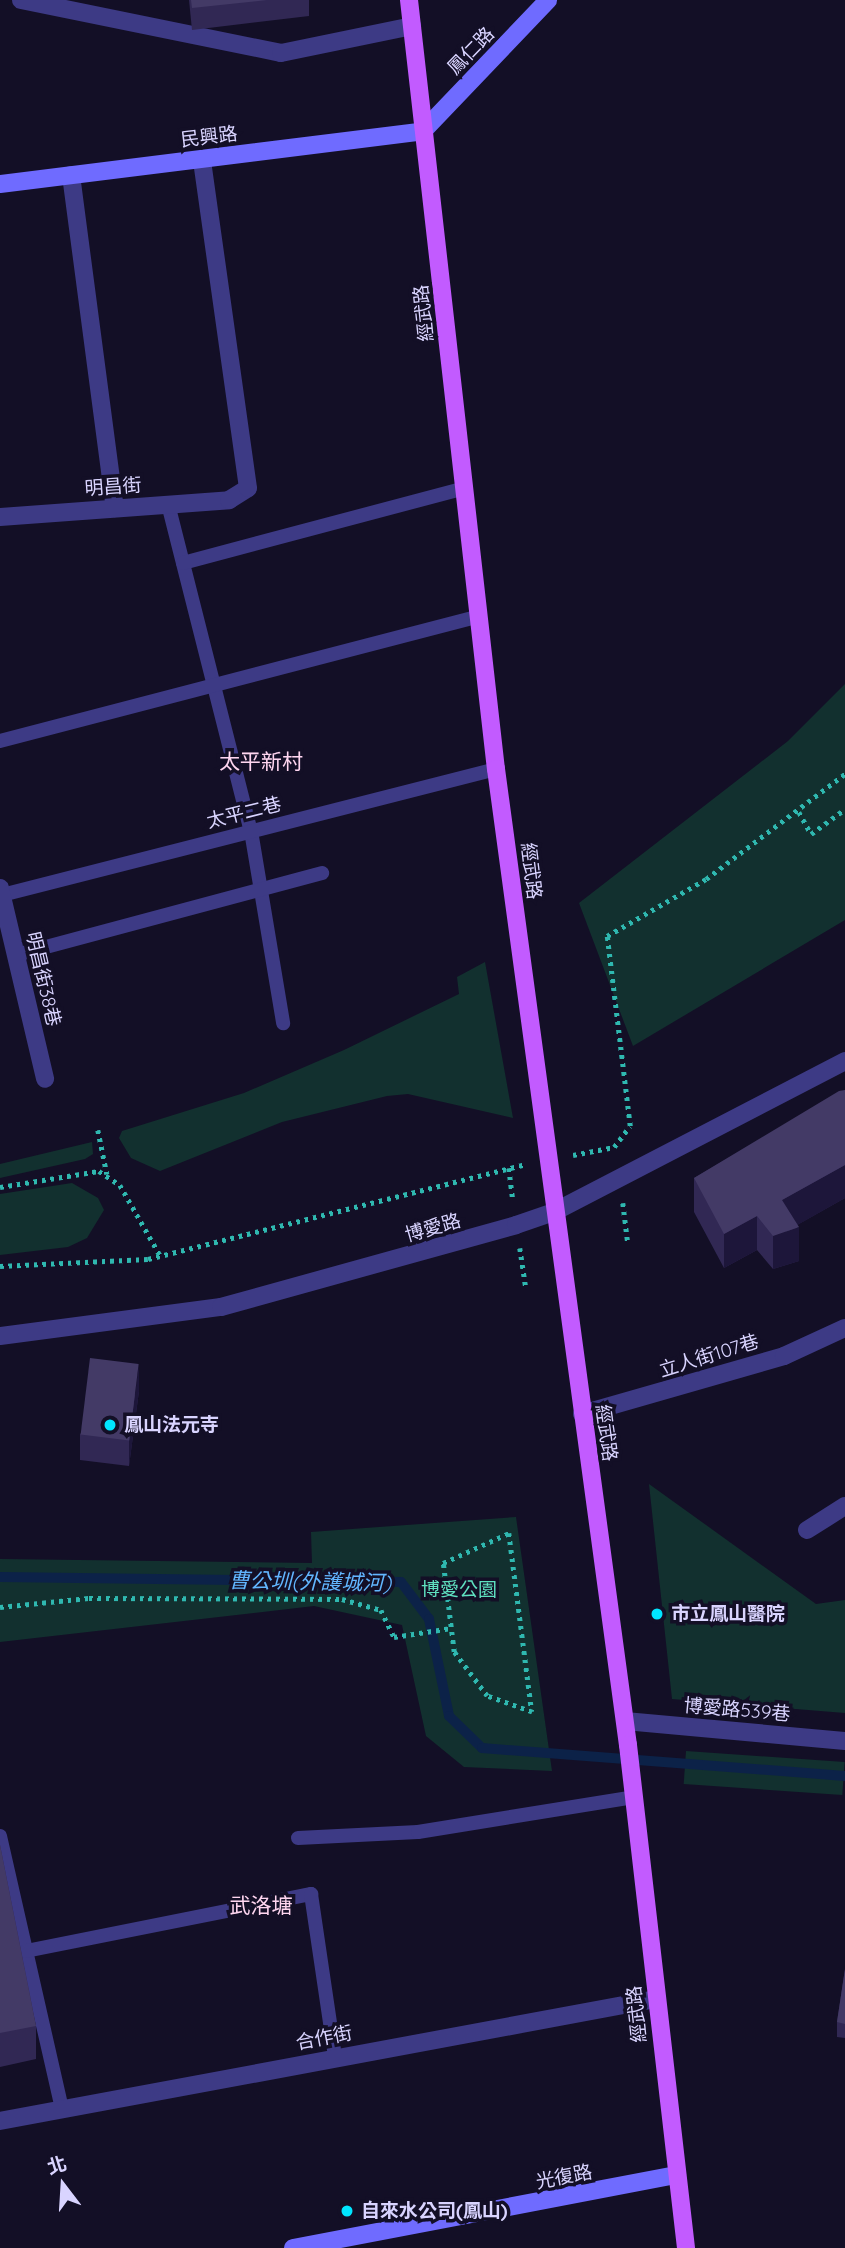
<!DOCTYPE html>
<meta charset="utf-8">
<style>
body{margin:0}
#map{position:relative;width:845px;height:2248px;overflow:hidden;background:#130f26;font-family:Quicksand,"Noto Sans TC",sans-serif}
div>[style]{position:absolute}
.green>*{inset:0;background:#12302f;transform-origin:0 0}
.stream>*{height:10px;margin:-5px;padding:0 5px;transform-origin:5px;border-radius:5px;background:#0c2248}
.path>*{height:4.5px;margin-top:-2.25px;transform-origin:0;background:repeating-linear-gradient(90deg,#2fb8b0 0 3.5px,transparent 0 8.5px)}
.lane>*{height:14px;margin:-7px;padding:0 7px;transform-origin:7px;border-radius:7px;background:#3d3a85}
.street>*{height:18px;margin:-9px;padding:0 9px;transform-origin:9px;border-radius:9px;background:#3d3a85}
.secondary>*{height:18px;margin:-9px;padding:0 9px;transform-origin:9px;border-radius:9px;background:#6f6bff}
.primary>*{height:18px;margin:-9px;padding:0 9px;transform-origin:9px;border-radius:9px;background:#c25bff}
.wall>*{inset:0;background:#312854}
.shaded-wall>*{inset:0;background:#1d163a}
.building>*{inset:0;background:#433a66;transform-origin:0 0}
.dots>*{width:19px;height:19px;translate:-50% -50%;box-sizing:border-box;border:4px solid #130f26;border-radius:50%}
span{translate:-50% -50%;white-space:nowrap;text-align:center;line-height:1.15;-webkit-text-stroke:7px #130f26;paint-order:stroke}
.street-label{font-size:19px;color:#d9d4ff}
.poi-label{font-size:19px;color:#d9d4ff;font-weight:700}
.left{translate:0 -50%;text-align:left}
.park-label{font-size:19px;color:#5fe0c0}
.neighbourhood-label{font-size:21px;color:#ffd6f0}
.water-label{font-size:21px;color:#62b6ff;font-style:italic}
.north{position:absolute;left:28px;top:2150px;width:70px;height:70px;-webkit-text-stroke:5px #130f26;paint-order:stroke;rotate:343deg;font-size:19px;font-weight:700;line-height:28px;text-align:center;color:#d9d4ff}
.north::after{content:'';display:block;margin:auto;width:24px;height:32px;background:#d9d4ff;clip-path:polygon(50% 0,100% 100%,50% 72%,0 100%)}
</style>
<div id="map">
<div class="green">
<i style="clip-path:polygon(845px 684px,845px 920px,633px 1046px,579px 903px,788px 741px)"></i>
<i style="clip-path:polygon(485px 962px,513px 1118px,408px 1094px,387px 1096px,282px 1122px,160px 1171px,131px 1158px,119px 1138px,122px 1131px,244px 1093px,344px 1050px,459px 994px,457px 977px)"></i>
<i style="clip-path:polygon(92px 1142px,93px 1154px,85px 1159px,0 1178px,0 1164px)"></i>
<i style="clip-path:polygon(72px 1183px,98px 1198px,104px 1210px,87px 1238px,68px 1247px,0 1255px,0 1194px)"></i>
<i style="clip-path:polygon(649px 1484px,816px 1604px,845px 1600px,845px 1713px,672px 1699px)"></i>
<i style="clip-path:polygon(516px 1517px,552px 1771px,464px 1767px,426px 1736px,402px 1625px,314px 1606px,0 1642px,0 1559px,312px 1563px,311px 1532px)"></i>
<i style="left:686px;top:1751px;width:159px;height:33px;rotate:4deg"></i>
</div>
<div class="stream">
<i style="left:0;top:1577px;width:401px;rotate:0.7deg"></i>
<i style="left:401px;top:1582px;width:46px;rotate:52.9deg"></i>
<i style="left:429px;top:1619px;width:99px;rotate:78.3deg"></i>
<i style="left:449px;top:1716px;width:46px;rotate:44.1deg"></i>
<i style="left:482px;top:1748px;width:364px;rotate:4.4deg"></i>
</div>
<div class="path">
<i style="left:799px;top:812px;width:25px;rotate:61deg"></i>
<i style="left:811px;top:834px;width:42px;rotate:-36.3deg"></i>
<i style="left:98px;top:1130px;width:45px;rotate:78.4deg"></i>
<i style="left:573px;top:1155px;width:42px;rotate:-11deg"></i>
<i style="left:614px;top:1147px;width:26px;rotate:-53deg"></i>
<i style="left:630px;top:1126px;width:191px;rotate:-96.9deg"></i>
<i style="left:607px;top:936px;width:114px;rotate:-29.9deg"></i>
<i style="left:706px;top:879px;width:174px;rotate:-37.1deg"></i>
<i style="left:509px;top:1168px;width:33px;rotate:83deg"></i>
<i style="left:0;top:1187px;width:100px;rotate:-9.2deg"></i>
<i style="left:99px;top:1171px;width:25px;rotate:34deg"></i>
<i style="left:120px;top:1185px;width:81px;rotate:60.3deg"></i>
<i style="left:623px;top:1203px;width:39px;rotate:83deg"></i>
<i style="left:520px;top:1248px;width:40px;rotate:81.5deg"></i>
<i style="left:0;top:1266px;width:148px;rotate:-2.7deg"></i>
<i style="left:148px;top:1259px;width:390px;rotate:-14.1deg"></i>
<i style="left:509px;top:1533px;width:180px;rotate:82.7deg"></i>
<i style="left:532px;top:1712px;width:48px;rotate:-160.4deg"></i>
<i style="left:487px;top:1696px;width:55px;rotate:-126.9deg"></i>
<i style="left:454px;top:1652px;width:90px;rotate:-97deg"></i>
<i style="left:443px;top:1563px;width:72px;rotate:-24.4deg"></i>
<i style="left:0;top:1607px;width:89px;rotate:-5.8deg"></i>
<i style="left:89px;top:1598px;width:253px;rotate:0.2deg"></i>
<i style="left:342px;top:1599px;width:41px;rotate:15.8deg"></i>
<i style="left:381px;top:1610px;width:30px;rotate:64deg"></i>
<i style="left:394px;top:1637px;width:58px;rotate:-9deg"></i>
</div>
<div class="lane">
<i style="left:168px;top:504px;width:337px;rotate:75.8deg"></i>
<i style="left:251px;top:831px;width:195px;rotate:80.5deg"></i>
<i style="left:183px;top:563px;width:292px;rotate:-14.9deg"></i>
<i style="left:0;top:741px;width:495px;rotate:-14.6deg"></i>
<i style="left:2px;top:895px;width:510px;rotate:-14.31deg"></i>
<i style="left:16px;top:955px;width:317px;rotate:-15deg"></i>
<i style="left:0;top:1836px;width:281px;rotate:77.2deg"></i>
<i style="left:298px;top:1838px;width:120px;rotate:-2.9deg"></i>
<i style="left:418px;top:1832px;width:220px;rotate:-9.2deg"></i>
<i style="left:26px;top:1951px;width:291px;rotate:-11.3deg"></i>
<i style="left:311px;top:1894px;width:165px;rotate:81.6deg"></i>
</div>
<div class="street">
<i style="left:21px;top:0;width:265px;rotate:11.5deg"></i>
<i style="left:281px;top:53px;width:134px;rotate:-11.6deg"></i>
<i style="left:71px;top:175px;width:336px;rotate:82.5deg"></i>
<i style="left:0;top:517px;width:230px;rotate:-4.2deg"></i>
<i style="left:229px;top:500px;width:22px;rotate:-32deg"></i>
<i style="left:248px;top:488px;width:332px;rotate:-98deg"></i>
<i style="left:0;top:888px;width:196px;rotate:76.7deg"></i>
<i style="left:0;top:1336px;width:223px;rotate:-7.5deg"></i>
<i style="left:221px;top:1307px;width:306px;rotate:-15.5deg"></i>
<i style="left:516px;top:1225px;width:40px;rotate:-18.9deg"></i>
<i style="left:554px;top:1212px;width:328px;rotate:-27.4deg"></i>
<i style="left:582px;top:1414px;width:210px;rotate:-16deg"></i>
<i style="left:784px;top:1356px;width:67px;rotate:-24.7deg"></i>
<i style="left:807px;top:1530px;width:45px;rotate:-32.3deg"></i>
<i style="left:625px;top:1721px;width:221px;rotate:5.2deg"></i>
<i style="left:0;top:2121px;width:667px;rotate:-10.54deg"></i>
</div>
<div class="secondary">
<i style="left:0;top:184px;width:426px;rotate:-7.1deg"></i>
<i style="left:423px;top:131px;width:181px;rotate:-46.3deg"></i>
<i style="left:293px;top:2248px;width:391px;rotate:-10.8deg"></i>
</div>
<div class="primary">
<i style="left:409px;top:0;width:774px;rotate:83.55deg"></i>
<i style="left:496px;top:769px;width:985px;rotate:82.3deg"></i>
<i style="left:628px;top:1745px;width:506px;rotate:83.42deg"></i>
</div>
<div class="wall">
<i style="clip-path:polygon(189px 0,309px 0,309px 16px,192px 30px)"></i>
<i style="clip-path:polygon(845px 1090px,845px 1198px,797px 1225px,799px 1261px,773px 1269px,757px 1250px,724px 1268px,694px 1212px,694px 1178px)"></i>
<i style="clip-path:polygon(139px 1391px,129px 1466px,80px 1460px,80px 1434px)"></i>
<i style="clip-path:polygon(0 1845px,36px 2026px,36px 2059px,0 2067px)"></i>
<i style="clip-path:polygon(845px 1969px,845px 2038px,837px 2037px,837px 2022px)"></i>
</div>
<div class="shaded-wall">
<i style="clip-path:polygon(845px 1165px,845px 1198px,785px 1232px,799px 1227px,799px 1261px,773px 1269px,773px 1236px,782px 1200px)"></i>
<i style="clip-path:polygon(757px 1216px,757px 1250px,724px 1268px,724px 1234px)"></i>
<i style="clip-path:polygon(139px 1364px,139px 1391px,129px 1466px,129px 1440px)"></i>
</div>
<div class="building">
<i style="clip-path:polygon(191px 0,267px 0,192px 8px)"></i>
<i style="clip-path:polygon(845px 1090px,845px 1165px,782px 1200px,799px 1227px,773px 1236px,757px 1216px,724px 1234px,694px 1178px,839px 1091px)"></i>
<i style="left:90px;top:1358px;width:49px;height:77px;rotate:7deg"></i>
<i style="clip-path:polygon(0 1845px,36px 2026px,0 2033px)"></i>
<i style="clip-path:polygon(845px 1969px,845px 2024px,837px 2022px)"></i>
</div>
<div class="dots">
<i style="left:110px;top:1425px;background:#00e5ff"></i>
<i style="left:657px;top:1614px;background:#00e5ff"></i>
<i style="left:347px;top:2211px;background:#00e5ff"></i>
</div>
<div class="street-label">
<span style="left:471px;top:51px;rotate:-46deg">鳳仁路</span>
<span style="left:209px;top:137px;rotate:-7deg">民興路</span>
<span style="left:424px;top:313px;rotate:-96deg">經武路</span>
<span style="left:113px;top:487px;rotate:-4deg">明昌街</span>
<span style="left:244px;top:813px;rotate:-14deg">太平二巷</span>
<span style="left:531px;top:871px;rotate:83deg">經武路</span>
<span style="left:43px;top:979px;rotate:77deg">明昌街38巷</span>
<span style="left:433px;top:1228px;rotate:-16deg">博愛路</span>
<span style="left:709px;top:1356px;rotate:-17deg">立人街107巷</span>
<span style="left:606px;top:1433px;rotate:82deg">經武路</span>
<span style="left:737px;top:1710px;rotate:5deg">博愛路539巷</span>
<span style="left:637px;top:2014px;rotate:-96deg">經武路</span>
<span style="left:324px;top:2038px;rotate:-11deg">合作街</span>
<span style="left:564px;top:2177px;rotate:-11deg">光復路</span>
</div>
<div class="poi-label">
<span class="left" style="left:124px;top:1425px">鳳山法元寺</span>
<span class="left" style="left:671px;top:1614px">市立鳳山醫院</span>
<span class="left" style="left:361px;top:2211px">自來水公司(鳳山)</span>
</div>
<div class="park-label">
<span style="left:459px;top:1590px">博愛公園</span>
</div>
<div class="neighbourhood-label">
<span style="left:261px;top:761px">太平新村</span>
<span style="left:261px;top:1905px">武洛塘</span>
</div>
<div class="water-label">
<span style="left:310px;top:1581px;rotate:1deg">曹公圳(外護城河)</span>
</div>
<div class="north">北</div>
</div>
